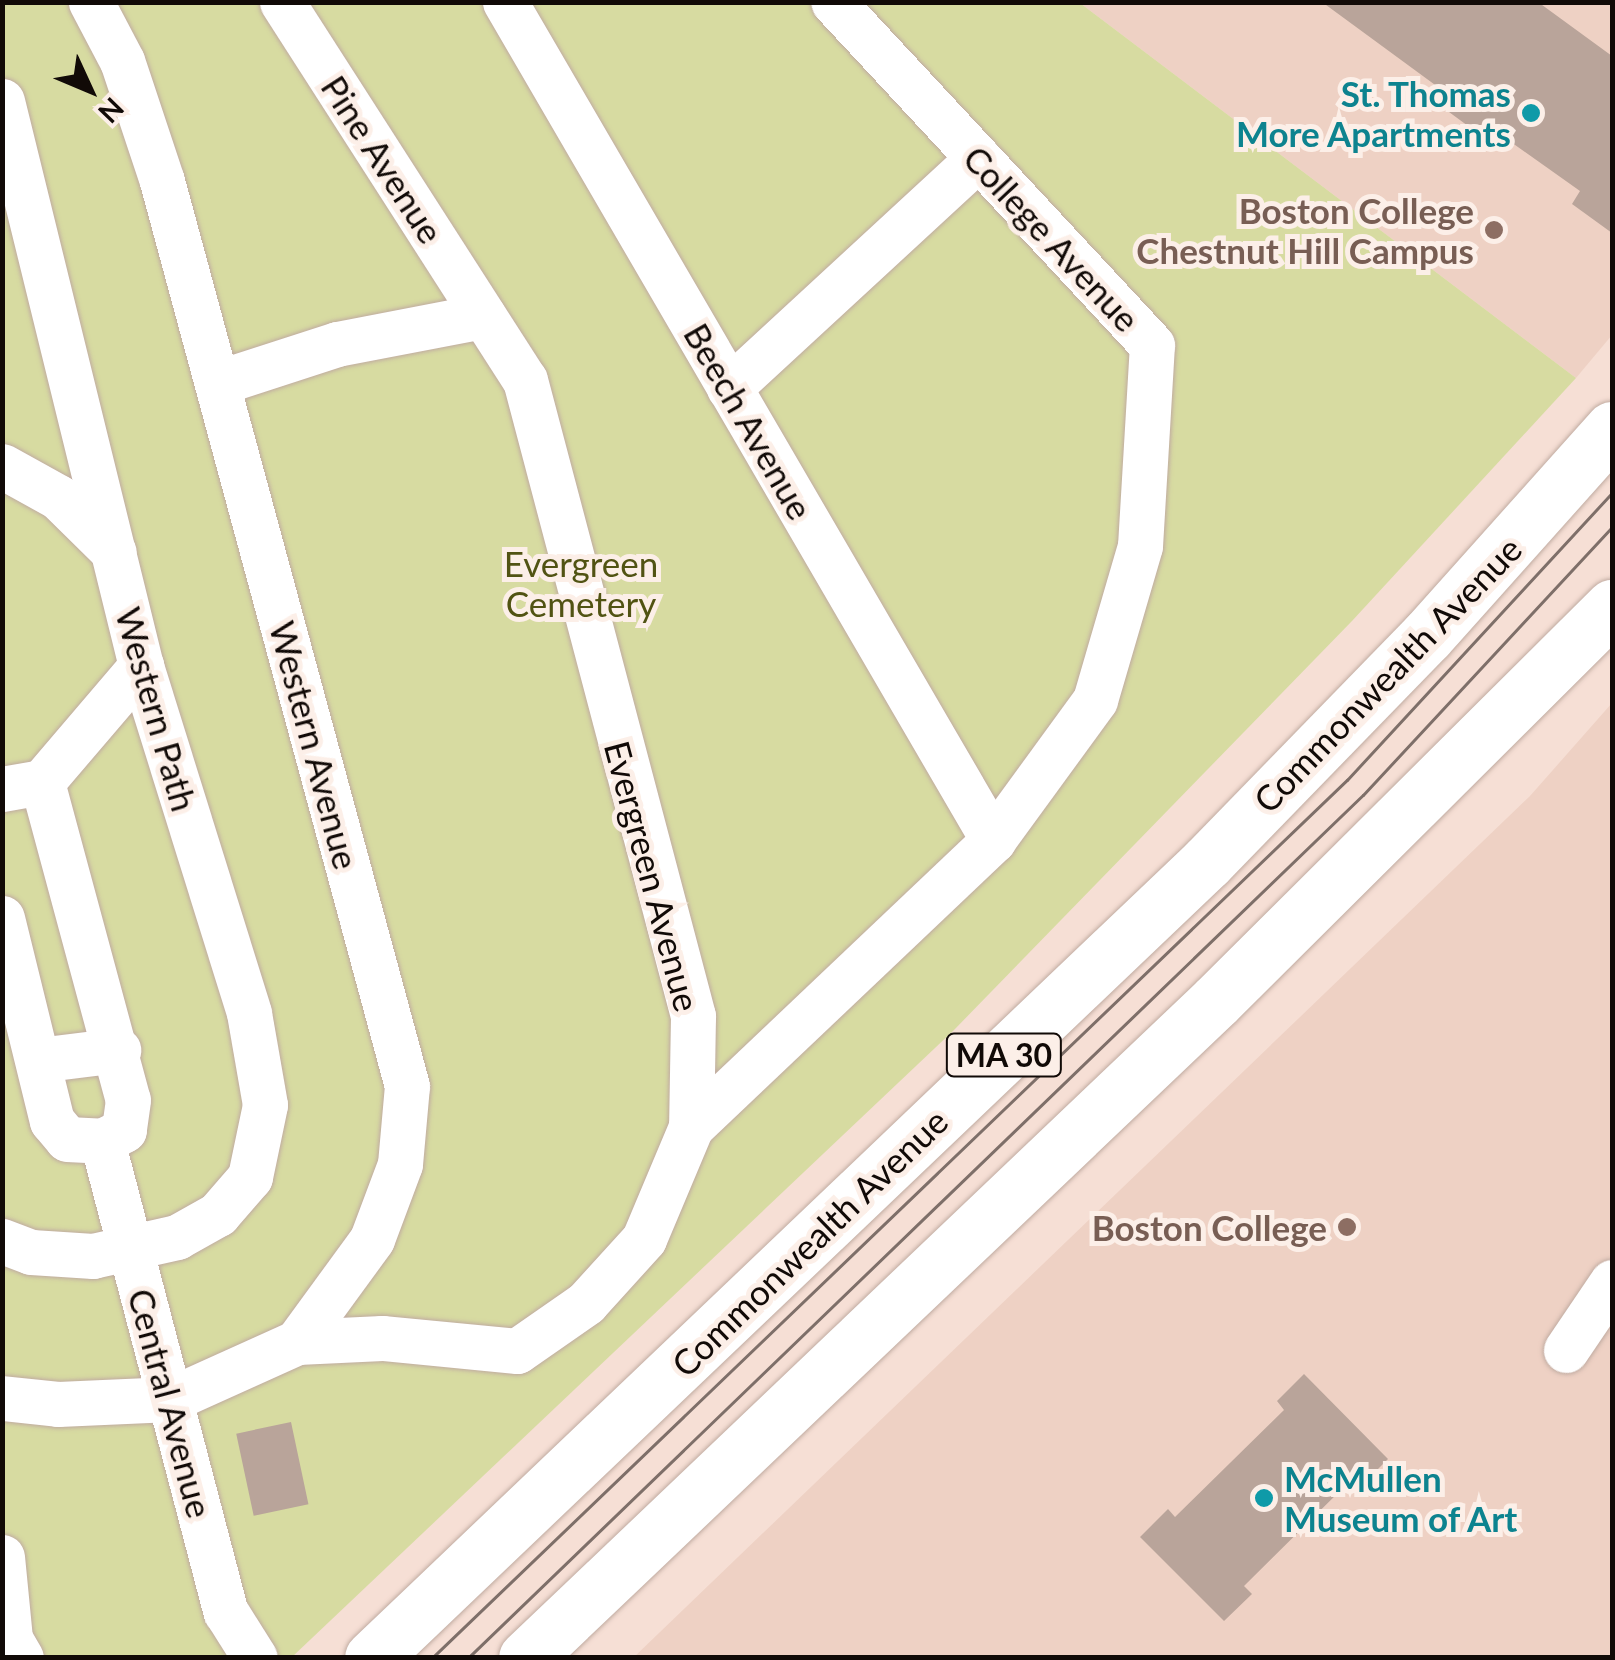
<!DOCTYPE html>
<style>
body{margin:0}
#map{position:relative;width:1615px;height:1660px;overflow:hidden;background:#f6dfd5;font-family:Lato,sans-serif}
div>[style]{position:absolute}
.built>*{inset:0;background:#eed1c4}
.green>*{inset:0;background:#d7dba1}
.building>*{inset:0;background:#b9a49a;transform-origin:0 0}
.roads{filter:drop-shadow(0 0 2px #c0aba1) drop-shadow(0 0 2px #c0aba1)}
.minor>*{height:45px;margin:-22.5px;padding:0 22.5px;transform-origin:22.5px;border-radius:22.5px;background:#fff}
.major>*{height:55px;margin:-27.5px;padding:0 27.5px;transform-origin:27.5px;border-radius:27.5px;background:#fff}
.tram>*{height:2.5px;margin:-1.25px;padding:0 1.25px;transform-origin:1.25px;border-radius:1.25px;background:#7e6f69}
.dots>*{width:28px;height:28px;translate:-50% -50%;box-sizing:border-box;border:5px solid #fcefe8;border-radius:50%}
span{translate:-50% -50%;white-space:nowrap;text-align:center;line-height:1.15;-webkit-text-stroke:10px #fcefe8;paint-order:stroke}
.shield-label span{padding:2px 8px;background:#fcefe8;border:2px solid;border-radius:8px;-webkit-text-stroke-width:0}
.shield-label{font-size:32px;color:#110a07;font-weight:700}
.culture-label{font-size:35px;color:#0d838f;font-weight:700}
.right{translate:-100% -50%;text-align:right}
.left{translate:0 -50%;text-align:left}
.street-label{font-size:35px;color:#110a07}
.education-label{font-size:35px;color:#785e54;font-weight:700}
.park-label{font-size:35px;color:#515313}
.frame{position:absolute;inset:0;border:5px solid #110a07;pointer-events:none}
.north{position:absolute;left:40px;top:40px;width:100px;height:100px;-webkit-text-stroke:8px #fcefe8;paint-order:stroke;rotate:134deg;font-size:28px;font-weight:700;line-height:40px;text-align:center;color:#110a07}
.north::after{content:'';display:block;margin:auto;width:35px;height:45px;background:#110a07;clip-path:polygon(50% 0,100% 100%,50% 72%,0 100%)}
</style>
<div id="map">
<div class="built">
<i style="clip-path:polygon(1080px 3px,1612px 3px,1612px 335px,1576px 378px)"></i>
<i style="clip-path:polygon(1612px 703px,1612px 1657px,633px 1658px,1530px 796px)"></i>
</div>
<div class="green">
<i style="clip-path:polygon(3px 3px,1080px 3px,1576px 378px,1352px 621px,954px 1030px,292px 1657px,3px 1658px)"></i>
</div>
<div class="building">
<i style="clip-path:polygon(1322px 2px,1538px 2px,1612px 56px,1612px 233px,1572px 204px,1580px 191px,1487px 125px,1479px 134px,1434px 101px,1442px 90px)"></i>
<i style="clip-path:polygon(1304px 1374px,1388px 1459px,1360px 1487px,1352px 1479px,1244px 1586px,1252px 1594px,1224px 1621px,1140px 1537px,1168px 1509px,1175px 1517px,1284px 1410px,1277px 1401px)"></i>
<i style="left:291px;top:1422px;width:84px;height:56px;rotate:78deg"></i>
</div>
<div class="roads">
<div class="minor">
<i style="left:282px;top:2px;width:449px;rotate:57.3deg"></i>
<i style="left:525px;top:380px;width:658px;rotate:75.2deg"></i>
<i style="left:693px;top:1016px;width:111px;rotate:91deg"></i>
<i style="left:691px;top:1127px;width:121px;rotate:112.8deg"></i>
<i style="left:644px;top:1239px;width:86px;rotate:132.2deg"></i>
<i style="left:586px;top:1303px;width:84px;rotate:145.2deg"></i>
<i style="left:517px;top:1351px;width:136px;rotate:-174.5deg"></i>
<i style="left:382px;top:1338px;width:85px;rotate:177.3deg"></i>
<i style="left:505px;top:2px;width:970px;rotate:59.79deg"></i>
<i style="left:2px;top:101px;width:582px;rotate:76.18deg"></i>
<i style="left:141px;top:666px;width:363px;rotate:72.7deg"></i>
<i style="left:249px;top:1013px;width:93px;rotate:80.1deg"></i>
<i style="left:265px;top:1105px;width:74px;rotate:101.8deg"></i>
<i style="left:250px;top:1177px;width:49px;rotate:130.9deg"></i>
<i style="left:218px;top:1214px;width:47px;rotate:150.7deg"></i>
<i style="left:177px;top:1237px;width:86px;rotate:167.3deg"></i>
<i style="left:93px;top:1256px;width:62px;rotate:-176.3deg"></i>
<i style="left:31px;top:1252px;width:31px;rotate:-159deg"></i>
<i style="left:217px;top:383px;width:126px;rotate:-18deg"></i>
<i style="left:337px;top:344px;width:149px;rotate:-10.9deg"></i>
<i style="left:729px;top:388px;width:339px;rotate:-42.7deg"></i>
<i style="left:2px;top:466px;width:64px;rotate:29deg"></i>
<i style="left:58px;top:497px;width:78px;rotate:44.5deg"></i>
<i style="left:42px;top:782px;width:329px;rotate:74.9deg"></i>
<i style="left:128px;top:1100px;width:30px;rotate:98deg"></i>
<i style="left:124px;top:1130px;width:25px;rotate:153deg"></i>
<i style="left:2px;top:789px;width:41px;rotate:-9.9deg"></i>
<i style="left:42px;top:782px;width:153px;rotate:-49.5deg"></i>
<i style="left:2px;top:918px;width:209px;rotate:76.2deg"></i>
<i style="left:52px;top:1121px;width:23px;rotate:50deg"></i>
<i style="left:67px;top:1139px;width:35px;rotate:3deg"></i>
<i style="left:38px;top:1060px;width:81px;rotate:-7.1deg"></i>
<i style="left:691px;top:1127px;width:417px;rotate:-43.5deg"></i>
<i style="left:993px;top:840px;width:173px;rotate:-53.9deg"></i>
<i style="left:1095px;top:700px;width:160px;rotate:-73.7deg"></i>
<i style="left:1140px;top:546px;width:201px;rotate:-86.6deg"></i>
<i style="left:1152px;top:345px;width:468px;rotate:-132.9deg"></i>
<i style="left:102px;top:1141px;width:487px;rotate:75.3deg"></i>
<i style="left:226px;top:1612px;width:54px;rotate:57.8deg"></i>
<i style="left:1566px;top:1350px;width:82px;rotate:-55.9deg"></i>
<i style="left:2px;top:1398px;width:56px;rotate:6.1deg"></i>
<i style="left:58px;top:1404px;width:113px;rotate:-2.5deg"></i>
<i style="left:171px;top:1399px;width:138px;rotate:-24.3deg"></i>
<i style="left:297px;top:1342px;width:127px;rotate:-53.9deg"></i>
<i style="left:372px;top:1239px;width:80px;rotate:-69.5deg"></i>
<i style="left:400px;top:1164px;width:78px;rotate:-84.9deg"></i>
<i style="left:407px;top:1086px;width:938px;rotate:-105.15deg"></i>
<i style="left:162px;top:181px;width:126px;rotate:-108.4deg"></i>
<i style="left:122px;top:61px;width:67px;rotate:-117.7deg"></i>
<i style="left:2px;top:1557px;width:82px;rotate:84.4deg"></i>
<i style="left:10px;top:1639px;width:22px;rotate:60deg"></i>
</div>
<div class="major">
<i style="left:372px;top:1658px;width:1155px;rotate:-43.63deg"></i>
<i style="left:1208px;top:861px;width:313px;rotate:-45.8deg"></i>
<i style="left:1426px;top:637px;width:279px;rotate:-48.2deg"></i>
<i style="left:526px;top:1658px;width:953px;rotate:-43.6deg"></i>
<i style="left:1216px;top:1001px;width:559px;rotate:-44.85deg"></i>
</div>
</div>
<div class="tram">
<i style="left:432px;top:1658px;width:1268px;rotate:-43.82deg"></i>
<i style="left:1347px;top:780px;width:391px;rotate:-47.3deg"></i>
<i style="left:468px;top:1658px;width:1243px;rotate:-43.96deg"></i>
<i style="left:1363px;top:795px;width:366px;rotate:-47.1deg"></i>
</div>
<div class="dots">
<i style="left:1531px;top:113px;background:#0f9aa8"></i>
<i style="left:1494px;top:230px;background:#8d6e63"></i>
<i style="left:1347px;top:1227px;background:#8d6e63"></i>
<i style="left:1264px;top:1498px;background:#0f9aa8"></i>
</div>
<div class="shield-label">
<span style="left:1004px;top:1055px">MA 30</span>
</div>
<div class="culture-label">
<span class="right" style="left:1511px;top:113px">St. Thomas<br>More Apartments</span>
<span class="left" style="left:1284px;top:1498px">McMullen<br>Museum of Art</span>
</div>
<div class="street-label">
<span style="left:383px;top:159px;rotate:57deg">Pine Avenue</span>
<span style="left:1052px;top:238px;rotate:47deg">College Avenue</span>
<span style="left:749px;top:421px;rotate:60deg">Beech Avenue</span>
<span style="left:1387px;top:674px;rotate:-46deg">Commonwealth Avenue</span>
<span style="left:157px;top:709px;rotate:74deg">Western Path</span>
<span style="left:315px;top:745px;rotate:75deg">Western Avenue</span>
<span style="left:653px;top:876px;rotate:75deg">Evergreen Avenue</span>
<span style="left:809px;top:1242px;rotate:-44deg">Commonwealth Avenue</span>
<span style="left:171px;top:1403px;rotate:75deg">Central Avenue</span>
</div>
<div class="education-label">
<span class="right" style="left:1474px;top:230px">Boston College<br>Chestnut Hill Campus</span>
<span class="right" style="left:1327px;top:1227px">Boston College</span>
</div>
<div class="park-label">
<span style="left:581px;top:583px">Evergreen<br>Cemetery</span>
</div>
<div class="frame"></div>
<div class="north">N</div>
</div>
